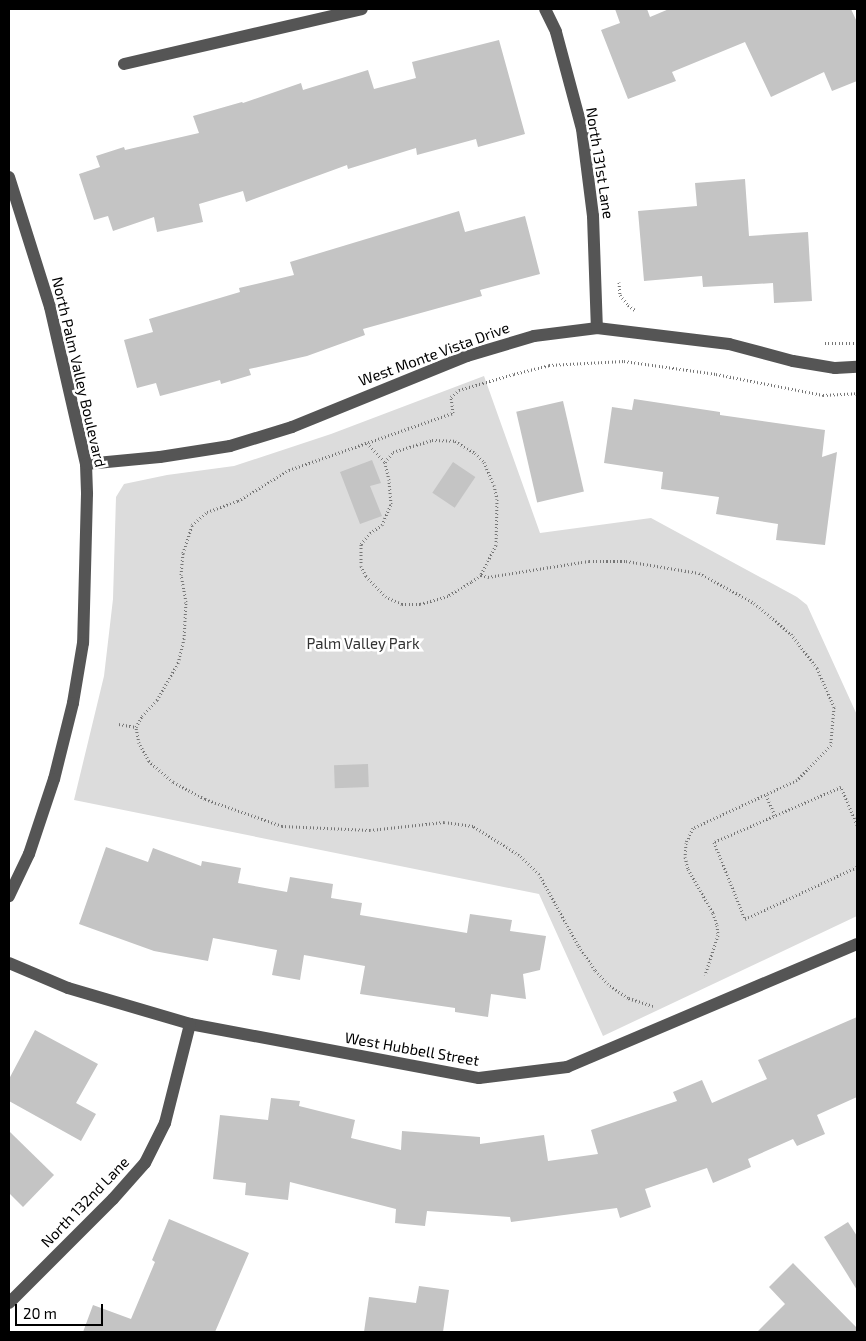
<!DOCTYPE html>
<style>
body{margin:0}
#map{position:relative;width:866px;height:1341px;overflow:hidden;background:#fff;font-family:"Exo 2",sans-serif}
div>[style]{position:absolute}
.green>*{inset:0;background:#dcdcdc}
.building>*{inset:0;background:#c4c4c4;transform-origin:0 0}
.path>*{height:3px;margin-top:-1.5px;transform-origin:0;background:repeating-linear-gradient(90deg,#777 0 1px,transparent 0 3.5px)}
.minor>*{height:12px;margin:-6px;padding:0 6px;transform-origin:6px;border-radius:6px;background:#555}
span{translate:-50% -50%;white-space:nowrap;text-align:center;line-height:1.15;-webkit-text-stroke:5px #fff;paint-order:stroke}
.street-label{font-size:15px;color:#000}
.park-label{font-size:15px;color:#333}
.frame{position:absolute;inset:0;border:10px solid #000;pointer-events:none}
.scale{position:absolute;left:15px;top:1304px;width:88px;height:22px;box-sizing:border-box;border:2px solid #000;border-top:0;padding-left:6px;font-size:15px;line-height:18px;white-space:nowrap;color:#000;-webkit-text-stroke:4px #fff;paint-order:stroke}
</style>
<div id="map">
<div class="green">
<i style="clip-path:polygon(484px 376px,540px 533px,651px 518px,797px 597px,807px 605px,857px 715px,857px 916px,603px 1036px,539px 894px,74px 800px,104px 676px,113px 599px,116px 497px,124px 484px,167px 475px,234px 466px,331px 434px)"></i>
</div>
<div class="building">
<i style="clip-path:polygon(615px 9px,647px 9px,650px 17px,669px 9px,851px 9px,857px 22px,857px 81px,832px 91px,824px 72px,771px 97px,745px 42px,672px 72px,676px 81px,628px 99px,601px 30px,620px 23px)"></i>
<i style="clip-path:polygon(499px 40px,525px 134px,478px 147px,476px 139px,417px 155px,416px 148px,348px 169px,347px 165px,246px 202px,243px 191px,199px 204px,203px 222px,157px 232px,154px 217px,113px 231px,108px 216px,94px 220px,79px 174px,100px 167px,96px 156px,124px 147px,125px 150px,199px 133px,193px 116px,242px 102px,243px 103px,301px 83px,303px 90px,368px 70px,374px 89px,416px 78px,412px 62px)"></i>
<i style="clip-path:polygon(745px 179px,749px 236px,808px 232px,812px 301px,774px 303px,773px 283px,703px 287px,702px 276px,644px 281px,638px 211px,697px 206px,695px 183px)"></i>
<i style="clip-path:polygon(459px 211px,465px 232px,525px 216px,540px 274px,480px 290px,482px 296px,363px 329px,365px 335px,307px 356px,249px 369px,251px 375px,221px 384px,220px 380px,160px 396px,156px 383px,137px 388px,124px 340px,153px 332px,149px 319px,240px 292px,239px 288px,294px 275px,290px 262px)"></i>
<i style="clip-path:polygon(634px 399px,720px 412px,720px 415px,825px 430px,822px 457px,837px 452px,825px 545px,776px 540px,778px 524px,716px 514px,719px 497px,661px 489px,663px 472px,604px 463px,612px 407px,632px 410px)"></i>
<i style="left:563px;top:401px;width:93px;height:48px;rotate:77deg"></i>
<i style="clip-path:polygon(372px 460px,381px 483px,370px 486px,382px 516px,360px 524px,340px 472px)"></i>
<i style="left:453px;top:462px;width:27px;height:37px;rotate:34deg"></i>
<i style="left:368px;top:764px;width:23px;height:34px;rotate:88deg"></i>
<i style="clip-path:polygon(106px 847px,148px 862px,153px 848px,201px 866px,202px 861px,241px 868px,238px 883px,287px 892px,290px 877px,333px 884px,331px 898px,362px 903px,360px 915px,467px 933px,470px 914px,512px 920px,510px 931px,546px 936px,540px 970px,523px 974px,526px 999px,491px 994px,488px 1017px,455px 1012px,455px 1008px,360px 994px,365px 966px,304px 955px,300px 980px,272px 975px,277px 950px,213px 938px,208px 961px,154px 951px,79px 924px)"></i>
<i style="clip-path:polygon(857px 1017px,857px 1097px,817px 1115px,825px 1134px,797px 1146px,793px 1139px,748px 1159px,751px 1167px,713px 1183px,707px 1168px,645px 1189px,651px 1207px,620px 1218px,617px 1208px,511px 1222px,510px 1217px,427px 1211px,425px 1226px,395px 1223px,396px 1209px,290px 1182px,288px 1200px,245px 1195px,246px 1183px,213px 1179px,220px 1115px,268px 1120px,271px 1098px,300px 1101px,299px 1106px,355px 1120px,351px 1138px,401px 1150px,402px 1131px,480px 1137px,480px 1144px,544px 1135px,548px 1161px,598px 1154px,591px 1130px,677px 1101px,673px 1092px,702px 1080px,712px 1103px,767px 1079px,758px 1060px)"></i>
<i style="clip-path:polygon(35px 1030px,98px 1064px,76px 1103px,96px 1114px,81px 1141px,9px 1101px,9px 1079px)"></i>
<i style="clip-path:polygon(9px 1131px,54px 1175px,23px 1207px,9px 1193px)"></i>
<i style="clip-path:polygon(169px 1219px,249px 1253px,215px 1332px,83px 1332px,93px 1305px,131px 1319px,155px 1262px,152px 1260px)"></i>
<i style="clip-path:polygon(848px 1222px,857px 1236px,857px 1290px,824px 1237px)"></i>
<i style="clip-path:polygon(793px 1263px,857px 1328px,857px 1332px,757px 1332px,785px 1304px,769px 1287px)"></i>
<i style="clip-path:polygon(419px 1286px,449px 1290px,443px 1332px,364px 1332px,369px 1297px,416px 1303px)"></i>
</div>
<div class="path">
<i style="left:619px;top:282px;width:13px;rotate:86deg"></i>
<i style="left:620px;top:295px;width:13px;rotate:51deg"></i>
<i style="left:628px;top:305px;width:9px;rotate:36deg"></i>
<i style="left:825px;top:343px;width:32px"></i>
<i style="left:432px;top:440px;width:23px;rotate:2deg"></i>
<i style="left:455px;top:441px;width:23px;rotate:31deg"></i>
<i style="left:475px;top:453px;width:13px;rotate:45deg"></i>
<i style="left:484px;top:462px;width:25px;rotate:67deg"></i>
<i style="left:494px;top:485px;width:14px;rotate:78deg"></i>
<i style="left:497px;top:499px;width:46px;rotate:91.2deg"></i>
<i style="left:496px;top:545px;width:34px;rotate:117deg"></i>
<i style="left:481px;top:575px;width:12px;rotate:145deg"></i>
<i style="left:471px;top:582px;width:27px;rotate:149deg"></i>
<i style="left:448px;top:596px;width:29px;rotate:164deg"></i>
<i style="left:420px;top:604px;width:18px;rotate:180deg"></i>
<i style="left:402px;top:604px;width:17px;rotate:-156deg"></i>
<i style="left:386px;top:597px;width:29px;rotate:-134deg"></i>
<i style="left:366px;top:576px;width:11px;rotate:-117deg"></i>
<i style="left:361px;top:566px;width:22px;rotate:-90deg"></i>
<i style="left:361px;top:544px;width:14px;rotate:-51deg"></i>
<i style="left:370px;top:533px;width:14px;rotate:-34deg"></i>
<i style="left:382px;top:525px;width:23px;rotate:-67deg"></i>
<i style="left:391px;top:504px;width:24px;rotate:-95deg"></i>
<i style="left:389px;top:480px;width:18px;rotate:-103deg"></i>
<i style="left:385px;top:462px;width:13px;rotate:-51deg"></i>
<i style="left:393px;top:452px;width:41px;rotate:-17.1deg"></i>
<i style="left:367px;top:443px;width:26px;rotate:47deg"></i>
<i style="left:481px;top:575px;width:7px;rotate:16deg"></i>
<i style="left:488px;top:577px;width:102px;rotate:-9deg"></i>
<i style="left:589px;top:561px;width:37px"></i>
<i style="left:626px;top:561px;width:74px;rotate:9.3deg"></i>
<i style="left:699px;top:573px;width:63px;rotate:28.6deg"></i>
<i style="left:754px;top:603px;width:48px;rotate:40deg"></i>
<i style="left:791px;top:634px;width:43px;rotate:52.6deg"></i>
<i style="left:817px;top:668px;width:43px;rotate:66.4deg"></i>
<i style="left:834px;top:707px;width:38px;rotate:95deg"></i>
<i style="left:831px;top:745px;width:49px;rotate:134.2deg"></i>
<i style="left:797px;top:780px;width:115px;rotate:155.2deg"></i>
<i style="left:693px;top:828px;width:17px;rotate:115deg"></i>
<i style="left:686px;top:843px;width:14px;rotate:94deg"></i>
<i style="left:685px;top:857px;width:12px;rotate:76deg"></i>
<i style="left:688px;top:869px;width:51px;rotate:60.4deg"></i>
<i style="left:713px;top:913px;width:13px;rotate:72deg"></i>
<i style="left:717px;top:925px;width:10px;rotate:84deg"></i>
<i style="left:718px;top:935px;width:42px;rotate:108deg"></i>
<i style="left:119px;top:724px;width:17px;rotate:10deg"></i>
<i style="left:766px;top:795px;width:22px;rotate:66deg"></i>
<i style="left:857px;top:825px;width:41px;rotate:-112.8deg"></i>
<i style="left:841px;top:787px;width:138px;rotate:156.6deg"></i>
<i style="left:714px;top:842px;width:83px;rotate:68.1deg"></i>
<i style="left:745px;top:919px;width:123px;rotate:-24.9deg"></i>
<i style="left:653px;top:1006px;width:26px;rotate:-162deg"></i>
<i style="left:628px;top:998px;width:24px;rotate:-145deg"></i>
<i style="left:608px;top:984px;width:19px;rotate:-133deg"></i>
<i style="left:595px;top:970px;width:30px;rotate:-124deg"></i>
<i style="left:578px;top:945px;width:81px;rotate:-118.8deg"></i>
<i style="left:539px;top:874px;width:28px;rotate:-136deg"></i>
<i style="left:519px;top:855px;width:54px;rotate:-147.8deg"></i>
<i style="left:473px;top:826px;width:29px;rotate:-172deg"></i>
<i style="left:444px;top:822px;width:74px;rotate:173.8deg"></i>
<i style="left:370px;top:830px;width:88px;rotate:-177.4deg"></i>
<i style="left:282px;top:826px;width:82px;rotate:-160.7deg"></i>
<i style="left:205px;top:799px;width:36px;rotate:-152deg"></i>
<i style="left:173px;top:782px;width:32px;rotate:-139deg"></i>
<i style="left:149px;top:761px;width:21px;rotate:-119deg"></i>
<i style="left:139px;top:743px;width:16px;rotate:-101deg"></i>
<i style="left:136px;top:727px;width:13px;rotate:-61deg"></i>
<i style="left:142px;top:716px;width:22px;rotate:-47deg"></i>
<i style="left:157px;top:700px;width:43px;rotate:-60.4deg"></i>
<i style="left:178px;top:663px;width:25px;rotate:-76deg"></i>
<i style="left:184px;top:639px;width:37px;rotate:-87deg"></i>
<i style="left:186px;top:602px;width:27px;rotate:-100deg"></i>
<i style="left:181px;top:575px;width:22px;rotate:-85deg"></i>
<i style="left:183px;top:553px;width:29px;rotate:-72deg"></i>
<i style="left:192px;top:525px;width:20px;rotate:-41deg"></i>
<i style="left:207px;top:512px;width:33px;rotate:-20deg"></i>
<i style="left:238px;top:501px;width:60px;rotate:-31.3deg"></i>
<i style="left:289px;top:470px;width:174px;rotate:-19.2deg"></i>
<i style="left:453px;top:413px;width:16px;rotate:-97deg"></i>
<i style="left:451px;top:397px;width:11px;rotate:-41deg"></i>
<i style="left:459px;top:390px;width:57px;rotate:-16.2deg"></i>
<i style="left:514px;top:374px;width:36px;rotate:-14deg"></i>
<i style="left:549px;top:365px;width:75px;rotate:-3.1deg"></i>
<i style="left:624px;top:361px;width:93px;rotate:8deg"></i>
<i style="left:716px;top:374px;width:109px;rotate:11.1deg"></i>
<i style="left:823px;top:395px;width:34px;rotate:-3deg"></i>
</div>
<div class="minor">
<i style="left:545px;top:9px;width:25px;rotate:64deg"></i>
<i style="left:556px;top:32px;width:100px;rotate:75deg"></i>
<i style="left:582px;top:129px;width:88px;rotate:82.8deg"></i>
<i style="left:593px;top:216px;width:112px;rotate:88deg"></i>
<i style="left:124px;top:64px;width:244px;rotate:-13deg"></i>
<i style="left:9px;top:177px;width:136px;rotate:72.5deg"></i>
<i style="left:50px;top:307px;width:161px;rotate:77.1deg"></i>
<i style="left:86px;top:464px;width:30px;rotate:88deg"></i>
<i style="left:87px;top:494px;width:149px;rotate:91.5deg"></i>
<i style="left:83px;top:643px;width:61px;rotate:99.5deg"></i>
<i style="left:73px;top:703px;width:78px;rotate:104deg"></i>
<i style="left:54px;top:779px;width:79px;rotate:108.4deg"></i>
<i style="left:29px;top:854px;width:47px;rotate:115.5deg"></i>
<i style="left:86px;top:464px;width:74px;rotate:-5.4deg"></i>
<i style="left:160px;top:457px;width:71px;rotate:-8.9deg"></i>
<i style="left:230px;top:446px;width:65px;rotate:-17deg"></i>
<i style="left:292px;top:427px;width:189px;rotate:-22.1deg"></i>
<i style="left:467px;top:356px;width:70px;rotate:-16.6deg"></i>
<i style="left:534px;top:336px;width:64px;rotate:-7.2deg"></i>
<i style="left:597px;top:328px;width:133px;rotate:6.9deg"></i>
<i style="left:729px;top:344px;width:66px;rotate:14.9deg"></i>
<i style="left:793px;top:361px;width:43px;rotate:9.5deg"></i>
<i style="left:835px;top:368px;width:22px;rotate:-3deg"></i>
<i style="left:9px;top:963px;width:64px;rotate:23deg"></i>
<i style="left:68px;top:988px;width:127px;rotate:16.4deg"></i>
<i style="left:190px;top:1024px;width:294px;rotate:10.6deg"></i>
<i style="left:479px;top:1078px;width:89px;rotate:-7.1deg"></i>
<i style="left:567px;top:1067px;width:315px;rotate:-23deg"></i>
<i style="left:9px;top:1303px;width:147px;rotate:-45deg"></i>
<i style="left:113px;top:1199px;width:48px;rotate:-48.4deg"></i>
<i style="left:145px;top:1163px;width:45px;rotate:-63.4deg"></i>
<i style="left:165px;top:1123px;width:102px;rotate:-75.8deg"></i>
</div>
<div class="street-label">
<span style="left:600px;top:163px;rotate:81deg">North 131st Lane</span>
<span style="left:434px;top:354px;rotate:-20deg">West Monte Vista Drive</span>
<span style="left:79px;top:372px;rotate:77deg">North Palm Valley Boulevard</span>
<span style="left:412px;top:1049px;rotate:10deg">West Hubbell Street</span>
<span style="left:85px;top:1202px;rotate:-46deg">North 132nd Lane</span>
</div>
<div class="park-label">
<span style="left:363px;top:644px">Palm Valley Park</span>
</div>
<div class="frame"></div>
<div class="scale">20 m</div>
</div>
